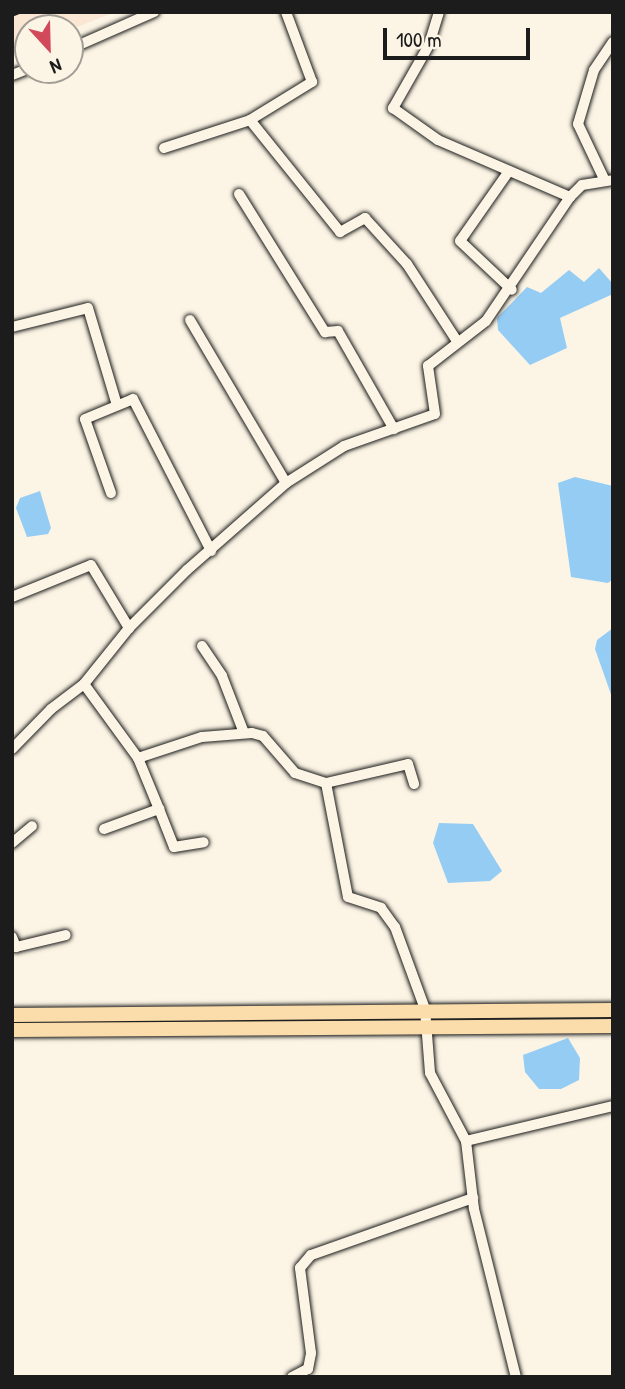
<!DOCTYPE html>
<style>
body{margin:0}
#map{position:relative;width:625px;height:1389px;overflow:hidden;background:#fcf5e5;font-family:"Patrick Hand",sans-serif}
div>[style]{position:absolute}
.built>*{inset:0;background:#fbe6d4}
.water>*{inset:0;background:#95ccf4}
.roads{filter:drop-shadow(0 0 2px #1c1c1c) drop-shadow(0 0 2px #1c1c1c)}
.minor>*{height:10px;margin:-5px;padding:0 5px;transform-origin:5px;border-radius:5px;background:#fcf5e5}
.major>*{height:14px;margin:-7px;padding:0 7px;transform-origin:7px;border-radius:7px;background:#fbddab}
.rail>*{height:2.5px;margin-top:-1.25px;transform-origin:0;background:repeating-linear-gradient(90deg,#1c1c1c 0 10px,transparent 0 15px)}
span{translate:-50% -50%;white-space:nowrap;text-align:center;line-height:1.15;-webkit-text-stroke:6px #fcf5e5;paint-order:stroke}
.frame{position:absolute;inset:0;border:14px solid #1c1c1c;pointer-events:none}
.north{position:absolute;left:14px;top:14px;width:70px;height:70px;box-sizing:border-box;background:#fcf5e5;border:2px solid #a29e95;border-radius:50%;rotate:158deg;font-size:19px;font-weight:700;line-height:28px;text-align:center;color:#1c1c1c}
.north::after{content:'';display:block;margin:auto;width:24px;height:32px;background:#d1495b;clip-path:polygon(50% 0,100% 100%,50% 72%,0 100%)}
.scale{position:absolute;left:383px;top:28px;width:147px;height:32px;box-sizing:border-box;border:4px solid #1c1c1c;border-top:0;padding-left:9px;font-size:21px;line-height:24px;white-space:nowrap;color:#1c1c1c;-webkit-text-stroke:5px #fcf5e5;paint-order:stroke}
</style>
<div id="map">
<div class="built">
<i style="clip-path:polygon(12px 12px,115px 12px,70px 30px,28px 28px,28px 46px,12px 52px)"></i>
</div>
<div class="water">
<i style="clip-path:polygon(599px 268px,613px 284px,613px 294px,560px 318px,567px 348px,530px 365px,498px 330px,497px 318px,527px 287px,541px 293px,569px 270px,584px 282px)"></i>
<i style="clip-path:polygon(575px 477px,613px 486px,613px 579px,608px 583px,571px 577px,558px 483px)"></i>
<i style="clip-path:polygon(40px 491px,51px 528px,48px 534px,27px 537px,16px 508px,20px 498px)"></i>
<i style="clip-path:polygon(613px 628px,613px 700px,595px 649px,597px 640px)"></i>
<i style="clip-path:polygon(439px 823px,473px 824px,502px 871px,490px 881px,448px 883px,433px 843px)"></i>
<i style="clip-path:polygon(568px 1038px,580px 1058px,579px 1080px,561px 1089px,539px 1089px,525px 1072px,523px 1055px)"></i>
</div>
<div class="roads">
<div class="minor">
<i style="left:439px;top:12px;width:34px;rotate:107deg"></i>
<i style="left:429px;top:45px;width:73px;rotate:119.7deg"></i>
<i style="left:393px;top:108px;width:55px;rotate:35.4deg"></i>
<i style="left:438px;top:140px;width:144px;rotate:23.4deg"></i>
<i style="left:70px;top:49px;width:92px;rotate:-23.8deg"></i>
<i style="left:12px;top:75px;width:17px;rotate:-21deg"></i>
<i style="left:250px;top:120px;width:73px;rotate:-31.5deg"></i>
<i style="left:312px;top:82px;width:75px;rotate:-110.4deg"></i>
<i style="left:164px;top:148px;width:90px;rotate:-18deg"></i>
<i style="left:250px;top:120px;width:144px;rotate:51.2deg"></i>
<i style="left:340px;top:232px;width:29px;rotate:-29deg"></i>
<i style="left:365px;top:218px;width:62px;rotate:47.6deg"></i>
<i style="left:407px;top:264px;width:92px;rotate:57deg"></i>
<i style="left:509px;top:171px;width:85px;rotate:125deg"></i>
<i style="left:460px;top:241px;width:71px;rotate:43.3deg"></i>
<i style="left:605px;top:181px;width:63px;rotate:-115.3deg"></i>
<i style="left:578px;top:124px;width:56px;rotate:-73.5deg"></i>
<i style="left:594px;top:70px;width:34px;rotate:-56deg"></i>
<i style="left:239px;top:194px;width:163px;rotate:58.1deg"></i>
<i style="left:325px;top:332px;width:13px;rotate:-4deg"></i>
<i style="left:338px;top:331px;width:113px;rotate:60.3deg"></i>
<i style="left:190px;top:320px;width:189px;rotate:59.5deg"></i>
<i style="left:12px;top:327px;width:78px;rotate:-14deg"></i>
<i style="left:88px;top:308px;width:101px;rotate:73.4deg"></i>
<i style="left:111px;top:493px;width:78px;rotate:-109.4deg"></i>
<i style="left:85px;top:419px;width:52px;rotate:-22.6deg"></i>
<i style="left:133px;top:399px;width:171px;rotate:62.8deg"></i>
<i style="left:12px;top:597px;width:85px;rotate:-22.1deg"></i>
<i style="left:91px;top:565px;width:74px;rotate:58.9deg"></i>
<i style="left:202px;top:646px;width:36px;rotate:56deg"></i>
<i style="left:222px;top:676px;width:61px;rotate:68.9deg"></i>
<i style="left:84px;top:684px;width:92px;rotate:53.9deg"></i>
<i style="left:138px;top:758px;width:67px;rotate:-18.2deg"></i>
<i style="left:202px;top:737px;width:50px;rotate:-4.6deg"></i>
<i style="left:252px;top:733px;width:11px;rotate:15deg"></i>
<i style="left:263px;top:736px;width:49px;rotate:49.1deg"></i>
<i style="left:295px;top:773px;width:33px;rotate:18deg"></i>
<i style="left:326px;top:783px;width:116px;rotate:79.1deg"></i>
<i style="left:348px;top:897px;width:35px;rotate:18deg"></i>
<i style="left:381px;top:908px;width:24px;rotate:54deg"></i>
<i style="left:395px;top:927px;width:87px;rotate:69.9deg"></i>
<i style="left:425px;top:1009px;width:64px;rotate:85.5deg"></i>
<i style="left:430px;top:1073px;width:77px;rotate:62.1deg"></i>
<i style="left:466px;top:1141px;width:68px;rotate:83.3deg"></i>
<i style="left:474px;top:1209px;width:173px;rotate:76deg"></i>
<i style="left:12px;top:749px;width:56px;rotate:-45.7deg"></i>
<i style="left:51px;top:709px;width:41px;rotate:-37.1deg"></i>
<i style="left:84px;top:684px;width:72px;rotate:-51.2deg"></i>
<i style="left:129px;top:628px;width:82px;rotate:-45deg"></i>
<i style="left:187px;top:570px;width:132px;rotate:-41.3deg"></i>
<i style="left:286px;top:483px;width:69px;rotate:-32.5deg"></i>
<i style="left:344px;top:446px;width:96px;rotate:-19.4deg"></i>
<i style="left:435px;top:414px;width:49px;rotate:-98.3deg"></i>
<i style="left:428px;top:366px;width:73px;rotate:-37.8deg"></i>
<i style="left:486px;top:321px;width:150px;rotate:-55.9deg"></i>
<i style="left:570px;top:197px;width:17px;rotate:-45deg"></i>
<i style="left:582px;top:185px;width:31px;rotate:-9deg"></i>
<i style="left:326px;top:783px;width:84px;rotate:-13deg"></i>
<i style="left:408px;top:764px;width:21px;rotate:73deg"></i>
<i style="left:159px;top:809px;width:41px;rotate:68.5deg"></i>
<i style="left:174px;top:847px;width:30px;rotate:-9deg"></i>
<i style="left:104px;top:829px;width:59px;rotate:-20deg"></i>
<i style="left:159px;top:809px;width:55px;rotate:-112.4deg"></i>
<i style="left:12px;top:843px;width:26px;rotate:-40deg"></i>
<i style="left:12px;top:937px;width:11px;rotate:68deg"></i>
<i style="left:16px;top:947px;width:51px;rotate:-13.5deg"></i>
<i style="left:466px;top:1141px;width:151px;rotate:-13.4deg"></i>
<i style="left:292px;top:1377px;width:18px;rotate:-27deg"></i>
<i style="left:308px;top:1369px;width:16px;rotate:-79deg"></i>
<i style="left:311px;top:1353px;width:86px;rotate:-97.4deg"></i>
<i style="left:300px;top:1268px;width:17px;rotate:-50deg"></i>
<i style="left:311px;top:1255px;width:172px;rotate:-19.4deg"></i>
</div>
<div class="major">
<i style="left:12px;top:1015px;width:601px;rotate:-0.48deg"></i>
<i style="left:12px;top:1030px;width:601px;rotate:-0.38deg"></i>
</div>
</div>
<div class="rail">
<i style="left:12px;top:15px;width:8px;rotate:-23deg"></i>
</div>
<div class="frame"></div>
<div class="north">N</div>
<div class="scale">100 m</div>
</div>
